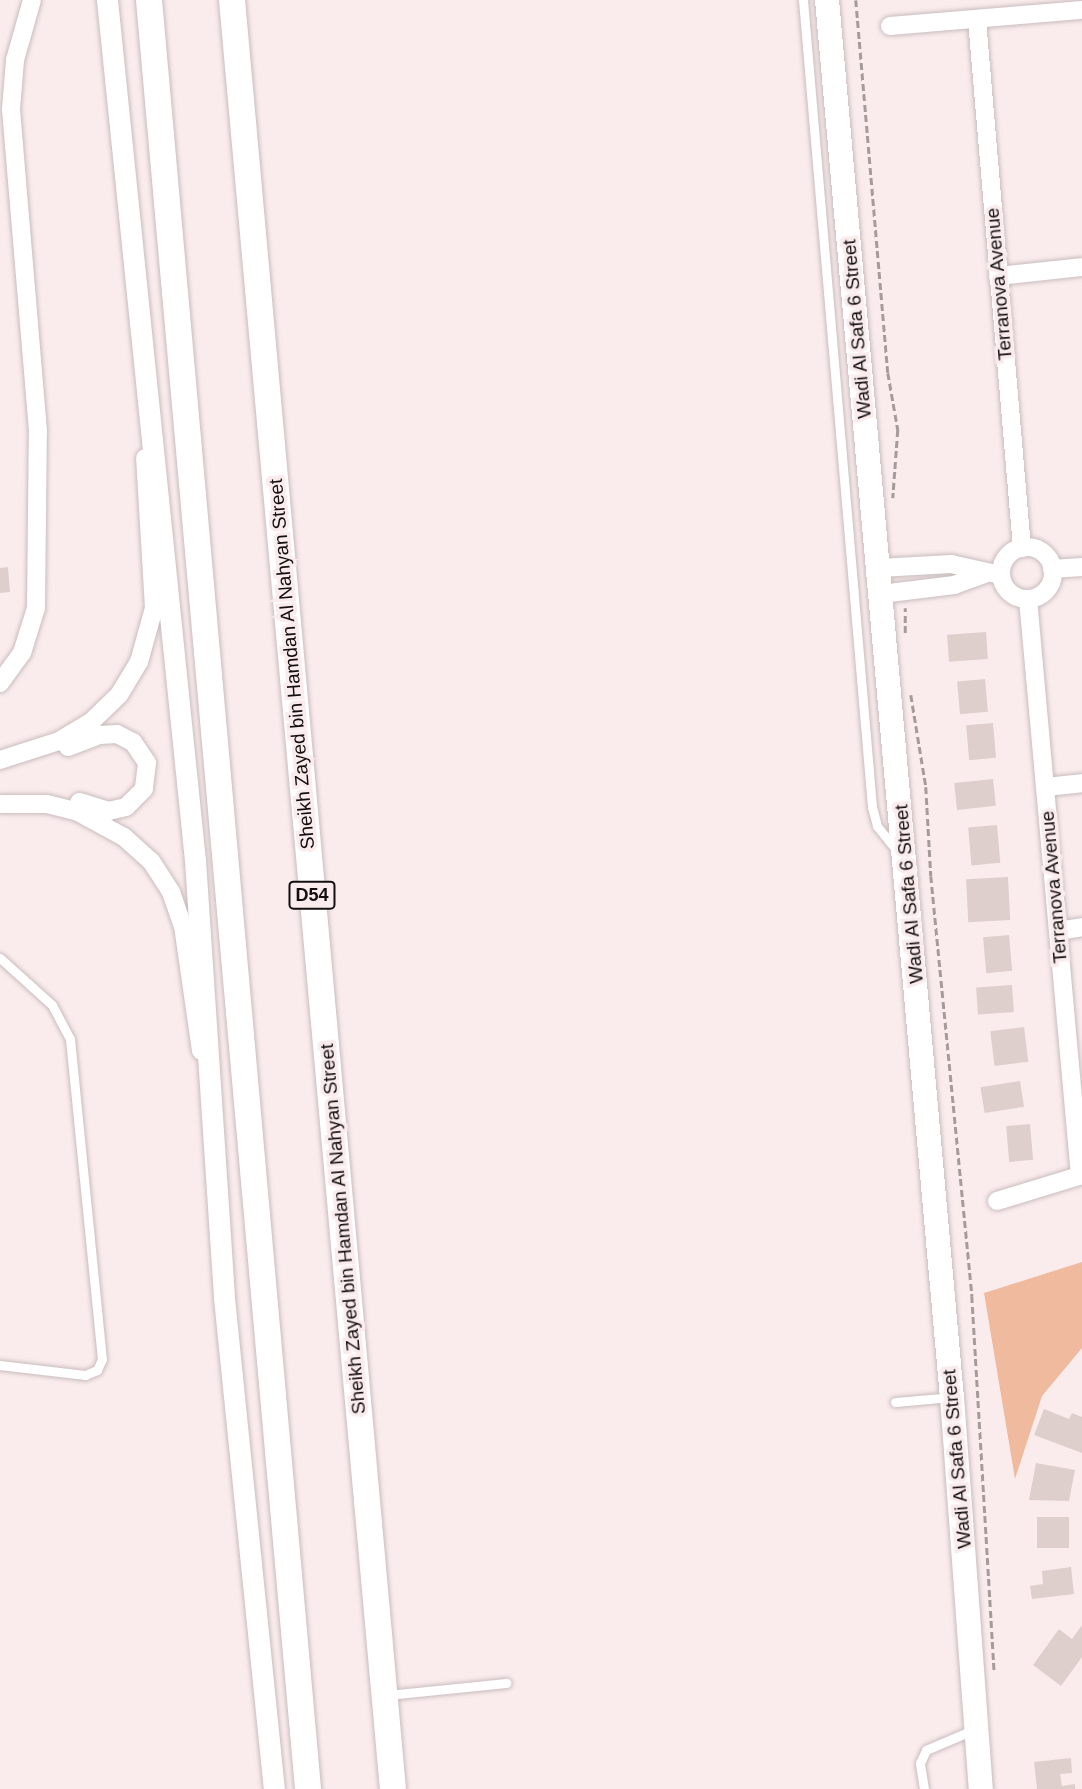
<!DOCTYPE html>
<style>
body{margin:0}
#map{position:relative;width:1082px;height:1789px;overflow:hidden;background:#faeced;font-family:Arial,sans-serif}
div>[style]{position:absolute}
.green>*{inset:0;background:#efba9d}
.building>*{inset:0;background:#decfcd;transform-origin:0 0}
.path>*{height:2.5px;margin-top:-1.25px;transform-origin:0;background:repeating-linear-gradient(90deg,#a69b9b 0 7px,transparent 0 10.5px)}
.roads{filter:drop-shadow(0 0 2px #cabcbd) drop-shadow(0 0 2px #cabcbd)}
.service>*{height:9px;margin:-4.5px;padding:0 4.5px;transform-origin:4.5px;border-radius:4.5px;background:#fff}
.minor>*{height:18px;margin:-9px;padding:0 9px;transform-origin:9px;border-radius:9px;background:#fff}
.minor>.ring{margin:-9px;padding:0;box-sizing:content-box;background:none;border:18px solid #fff;border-radius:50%}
.tertiary>*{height:21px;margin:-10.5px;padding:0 10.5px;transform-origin:10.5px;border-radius:10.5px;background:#fff}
.secondary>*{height:24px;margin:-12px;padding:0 12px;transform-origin:12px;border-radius:12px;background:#fff}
.primary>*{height:26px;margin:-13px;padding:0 13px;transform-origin:13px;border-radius:13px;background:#fff}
span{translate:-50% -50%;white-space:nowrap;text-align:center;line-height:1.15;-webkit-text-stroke:7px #faeced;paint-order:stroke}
.shield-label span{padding:2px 5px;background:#faeced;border:2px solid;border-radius:5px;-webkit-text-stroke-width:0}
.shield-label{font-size:18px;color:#140f0f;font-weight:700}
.street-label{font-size:19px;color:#140f0f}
</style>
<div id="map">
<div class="green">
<i style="clip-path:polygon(1082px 1262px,1082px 1348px,1042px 1396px,1015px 1479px,984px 1293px)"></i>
</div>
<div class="building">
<i style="clip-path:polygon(8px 567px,10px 592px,0 593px,0 568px)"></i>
<i style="left:986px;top:632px;width:27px;height:39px;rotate:86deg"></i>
<i style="left:985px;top:679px;width:33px;height:28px;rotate:85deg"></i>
<i style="left:993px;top:723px;width:35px;height:27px;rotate:85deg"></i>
<i style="left:993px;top:779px;width:27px;height:39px;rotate:84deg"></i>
<i style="left:997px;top:825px;width:38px;height:29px;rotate:85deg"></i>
<i style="left:1008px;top:877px;width:43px;height:42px;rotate:87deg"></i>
<i style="left:1009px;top:935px;width:36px;height:26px;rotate:85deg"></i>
<i style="left:1012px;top:985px;width:27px;height:36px;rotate:86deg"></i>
<i style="left:1024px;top:1027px;width:35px;height:34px;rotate:83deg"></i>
<i style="left:1020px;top:1081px;width:26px;height:40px;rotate:81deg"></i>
<i style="left:1030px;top:1124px;width:36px;height:24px;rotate:85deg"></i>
<i style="clip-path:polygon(1044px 1409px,1069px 1419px,1072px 1413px,1082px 1417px,1082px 1453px,1034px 1435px)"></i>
<i style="clip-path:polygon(1036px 1463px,1075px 1470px,1069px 1501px,1029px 1500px)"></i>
<i style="left:1037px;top:1517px;width:32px;height:31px"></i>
<i style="clip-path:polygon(1071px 1567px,1074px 1594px,1032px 1599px,1030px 1586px,1043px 1584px,1042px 1571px)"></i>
<i style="clip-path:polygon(1082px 1625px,1082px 1657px,1061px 1686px,1033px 1665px,1059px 1629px,1072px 1639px)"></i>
<i style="clip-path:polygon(1071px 1758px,1072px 1773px,1060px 1774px,1062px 1786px,1075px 1784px,1075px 1789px,1037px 1789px,1034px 1762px)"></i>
</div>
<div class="path">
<i style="left:856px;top:0;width:374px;rotate:85.1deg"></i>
<i style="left:888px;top:373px;width:58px;rotate:80deg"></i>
<i style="left:898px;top:430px;width:68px;rotate:94.2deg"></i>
<i style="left:905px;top:633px;width:25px;rotate:-90deg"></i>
<i style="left:911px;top:695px;width:93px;rotate:80.7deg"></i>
<i style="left:926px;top:787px;width:89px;rotate:86.8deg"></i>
<i style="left:931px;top:876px;width:422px;rotate:84.4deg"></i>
<i style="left:972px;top:1296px;width:376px;rotate:86.6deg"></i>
</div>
<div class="roads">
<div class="service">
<i style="left:803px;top:0;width:810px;rotate:85.11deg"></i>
<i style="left:872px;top:807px;width:20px;rotate:75deg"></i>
<i style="left:877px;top:826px;width:33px;rotate:51deg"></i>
<i style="left:0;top:958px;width:70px;rotate:42.1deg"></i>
<i style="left:52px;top:1005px;width:38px;rotate:62deg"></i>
<i style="left:70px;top:1039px;width:322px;rotate:84.3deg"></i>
<i style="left:102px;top:1359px;width:12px;rotate:114deg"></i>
<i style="left:97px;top:1370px;width:13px;rotate:157deg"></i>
<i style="left:85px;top:1375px;width:86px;rotate:-173.3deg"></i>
<i style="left:895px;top:1402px;width:56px;rotate:-5.1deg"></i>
<i style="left:387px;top:1695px;width:120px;rotate:-5.8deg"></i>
<i style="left:924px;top:1789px;width:26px;rotate:-99deg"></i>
<i style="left:920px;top:1763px;width:14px;rotate:-65deg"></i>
<i style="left:926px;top:1750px;width:51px;rotate:-23.1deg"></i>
</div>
<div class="minor">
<i style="left:977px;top:20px;width:530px;rotate:85.13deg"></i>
<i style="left:890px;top:26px;width:193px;rotate:-4.8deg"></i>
<i style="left:998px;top:276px;width:84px;rotate:-6.1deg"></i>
<i class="ring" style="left:1001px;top:547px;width:34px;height:34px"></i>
<i style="left:879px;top:568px;width:72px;rotate:-3.2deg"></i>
<i style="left:951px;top:564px;width:51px;rotate:12.4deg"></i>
<i style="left:1052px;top:569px;width:30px;rotate:-4deg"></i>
<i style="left:881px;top:594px;width:74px;rotate:-7deg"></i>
<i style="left:954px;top:585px;width:33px;rotate:-20deg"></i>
<i style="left:1028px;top:599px;width:579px;rotate:84.85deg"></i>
<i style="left:0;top:683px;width:37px;rotate:-54deg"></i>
<i style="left:22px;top:653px;width:47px;rotate:-72.7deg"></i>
<i style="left:36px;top:608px;width:177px;rotate:-89.4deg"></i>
<i style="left:38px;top:431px;width:323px;rotate:-94.8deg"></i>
<i style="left:11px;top:109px;width:49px;rotate:-85.3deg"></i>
<i style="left:15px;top:60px;width:62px;rotate:-74.2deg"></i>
<i style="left:68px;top:747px;width:34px;rotate:-21deg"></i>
<i style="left:100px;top:735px;width:17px;rotate:-3deg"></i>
<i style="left:117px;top:734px;width:18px;rotate:27deg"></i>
<i style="left:133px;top:742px;width:25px;rotate:56deg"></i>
<i style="left:147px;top:763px;width:26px;rotate:97deg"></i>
<i style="left:144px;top:789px;width:25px;rotate:135deg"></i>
<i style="left:126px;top:807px;width:17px;rotate:167deg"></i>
<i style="left:109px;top:811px;width:31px;rotate:-163deg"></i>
<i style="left:0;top:760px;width:62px;rotate:-17.9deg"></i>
<i style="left:59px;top:741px;width:39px;rotate:-31deg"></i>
<i style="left:92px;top:721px;width:37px;rotate:-44deg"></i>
<i style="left:119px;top:695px;width:39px;rotate:-59deg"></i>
<i style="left:139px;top:662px;width:56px;rotate:-74.5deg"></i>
<i style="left:154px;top:608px;width:150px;rotate:-93.4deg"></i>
<i style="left:1046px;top:787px;width:36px;rotate:-6deg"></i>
<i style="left:0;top:804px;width:47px"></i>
<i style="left:47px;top:804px;width:32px;rotate:14deg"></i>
<i style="left:78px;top:812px;width:52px;rotate:28.5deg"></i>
<i style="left:124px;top:837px;width:36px;rotate:42deg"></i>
<i style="left:151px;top:861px;width:37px;rotate:57deg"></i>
<i style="left:171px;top:892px;width:36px;rotate:71deg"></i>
<i style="left:183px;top:926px;width:126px;rotate:81.8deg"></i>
<i style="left:1058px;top:931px;width:24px;rotate:-9deg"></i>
<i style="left:997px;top:1201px;width:89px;rotate:-17deg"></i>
</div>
<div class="tertiary">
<i style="left:107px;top:0;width:864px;rotate:84.16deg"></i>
<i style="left:195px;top:860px;width:439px;rotate:86.2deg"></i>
<i style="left:224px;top:1298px;width:494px;rotate:84.2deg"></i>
</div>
<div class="secondary">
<i style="left:827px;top:0;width:1403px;rotate:84.89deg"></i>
<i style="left:952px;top:1397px;width:393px;rotate:85.8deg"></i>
</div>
<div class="primary">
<i style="left:149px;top:0;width:1796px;rotate:84.92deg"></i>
<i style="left:232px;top:0;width:1796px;rotate:84.86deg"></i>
</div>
</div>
<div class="shield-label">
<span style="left:312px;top:895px">D54</span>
</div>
<div class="street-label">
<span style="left:999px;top:284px;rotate:-95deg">Terranova Avenue</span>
<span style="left:857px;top:329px;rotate:-95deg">Wadi Al Safa 6 Street</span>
<span style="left:292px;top:664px;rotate:-95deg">Sheikh Zayed bin Hamdan Al Nahyan Street</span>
<span style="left:1054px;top:887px;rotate:-95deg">Terranova Avenue</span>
<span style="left:909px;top:894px;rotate:-95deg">Wadi Al Safa 6 Street</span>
<span style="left:343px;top:1229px;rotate:-95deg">Sheikh Zayed bin Hamdan Al Nahyan Street</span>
<span style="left:957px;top:1459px;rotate:-95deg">Wadi Al Safa 6 Street</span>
</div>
</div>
